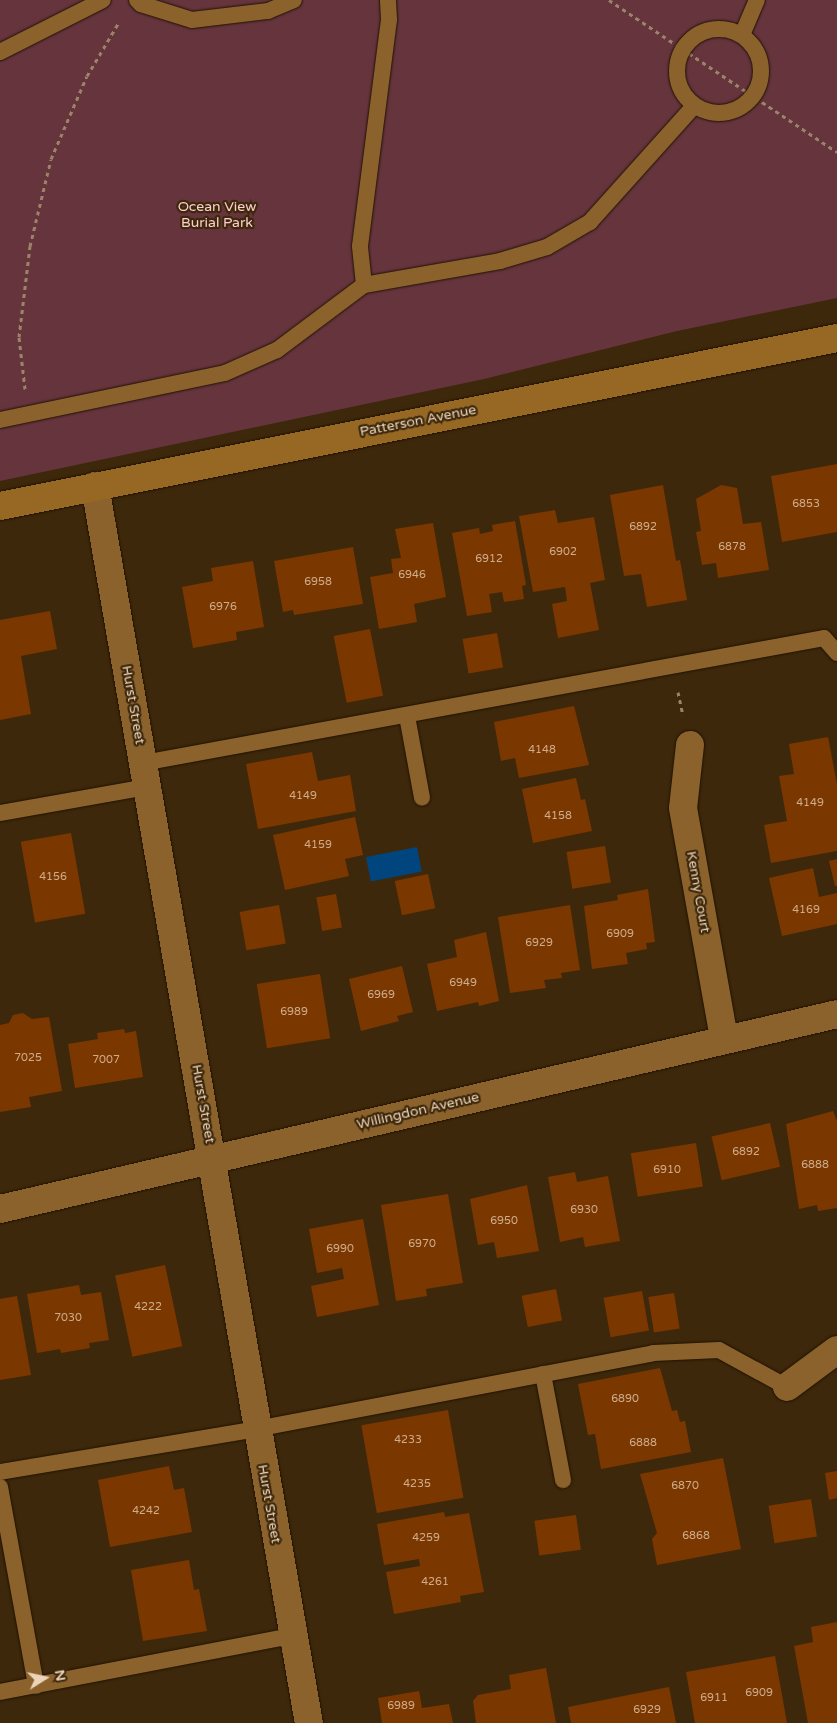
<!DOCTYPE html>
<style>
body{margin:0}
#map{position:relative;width:837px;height:1723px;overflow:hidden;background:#3e280b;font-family:"Varela Round",sans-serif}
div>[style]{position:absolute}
.green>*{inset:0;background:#66343c}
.water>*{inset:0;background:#00457d;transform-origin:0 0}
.building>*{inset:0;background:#7b3700;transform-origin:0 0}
.path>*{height:3px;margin-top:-1.5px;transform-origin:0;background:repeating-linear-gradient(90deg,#9b8468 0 4px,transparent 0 8px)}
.roads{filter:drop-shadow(0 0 1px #1f1203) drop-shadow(0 0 1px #1f1203)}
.lane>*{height:16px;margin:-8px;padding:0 8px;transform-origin:8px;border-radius:8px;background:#8b622c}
.lane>.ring{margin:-8px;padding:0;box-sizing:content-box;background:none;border:16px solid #8b622c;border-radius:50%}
.street>*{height:28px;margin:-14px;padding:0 14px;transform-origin:14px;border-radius:14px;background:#8b622c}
.secondary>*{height:28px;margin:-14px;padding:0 14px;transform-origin:14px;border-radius:14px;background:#976823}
span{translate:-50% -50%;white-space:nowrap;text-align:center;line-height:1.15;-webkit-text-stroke:4.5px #3e280b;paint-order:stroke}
.number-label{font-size:11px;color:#cfad8b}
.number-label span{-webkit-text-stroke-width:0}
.park-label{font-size:14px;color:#feccd1}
.street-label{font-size:14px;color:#ebd4b9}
.north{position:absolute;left:20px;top:1653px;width:50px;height:50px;-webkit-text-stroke:4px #3e280b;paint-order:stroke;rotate:80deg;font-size:14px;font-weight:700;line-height:20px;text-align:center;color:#ebd4b9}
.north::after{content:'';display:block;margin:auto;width:18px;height:22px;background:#ebd4b9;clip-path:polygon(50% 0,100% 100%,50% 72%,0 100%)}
</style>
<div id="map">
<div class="green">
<i style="clip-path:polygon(0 0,837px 0,837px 298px,677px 331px,484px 379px,0 481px)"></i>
</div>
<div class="water">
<i style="left:417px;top:847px;width:25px;height:52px;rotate:79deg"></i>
</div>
<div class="building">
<i style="clip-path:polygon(837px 464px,837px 532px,782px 542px,771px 476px)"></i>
<i style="clip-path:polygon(663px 485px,676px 561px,680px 560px,687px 600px,647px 607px,641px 574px,624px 576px,610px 495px)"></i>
<i style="clip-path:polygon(721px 485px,737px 488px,743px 524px,761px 522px,769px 570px,718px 578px,716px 563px,702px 565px,696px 532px,701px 531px,696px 499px)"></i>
<i style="clip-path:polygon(555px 510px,558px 523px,594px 517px,605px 580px,590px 583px,599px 630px,558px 638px,552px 604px,567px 601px,565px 587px,533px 592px,519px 516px)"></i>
<i style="clip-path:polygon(515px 521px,526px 585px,522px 586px,524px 599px,504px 602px,502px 592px,489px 594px,492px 612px,467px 616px,452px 533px,479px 528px,480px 534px,493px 531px,492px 525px)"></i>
<i style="clip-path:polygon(433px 523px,446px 597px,414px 604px,417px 622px,379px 629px,370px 577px,393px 573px,391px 559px,401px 558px,395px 529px)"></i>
<i style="clip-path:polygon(353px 547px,363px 604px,294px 615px,293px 610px,283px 612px,274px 561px)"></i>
<i style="clip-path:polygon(253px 561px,264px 627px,236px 632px,237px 640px,193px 648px,182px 587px,213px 581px,211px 568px)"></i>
<i style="clip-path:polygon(50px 611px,57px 649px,21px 656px,31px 714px,0 720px,0 620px)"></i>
<i style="left:370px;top:629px;width:68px;height:37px;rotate:79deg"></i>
<i style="left:497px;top:633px;width:35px;height:35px;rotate:80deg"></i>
<i style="clip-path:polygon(574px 706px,589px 765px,519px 778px,515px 758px,501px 761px,494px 722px)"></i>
<i style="clip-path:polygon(828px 737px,837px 784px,837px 851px,771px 863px,764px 825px,787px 821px,779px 776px,794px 774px,789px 744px)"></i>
<i style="clip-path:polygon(312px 752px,318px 781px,350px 775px,356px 811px,258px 829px,246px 764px)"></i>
<i style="clip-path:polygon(576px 778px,581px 800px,585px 799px,592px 831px,533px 843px,522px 789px)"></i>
<i style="clip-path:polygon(355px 817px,363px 855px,345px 859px,349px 876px,285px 890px,273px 835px)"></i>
<i style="left:71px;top:833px;width:82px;height:51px;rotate:80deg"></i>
<i style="left:605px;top:846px;width:37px;height:39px;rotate:81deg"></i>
<i style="clip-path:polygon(837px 859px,837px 886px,835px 886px,829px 861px)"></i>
<i style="clip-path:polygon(813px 868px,819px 897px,837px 893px,837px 924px,782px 936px,769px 878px)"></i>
<i style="left:428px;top:874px;width:35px;height:34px;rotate:78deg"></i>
<i style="clip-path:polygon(648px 889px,655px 942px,646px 943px,647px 949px,626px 953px,628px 964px,592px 969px,584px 906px,618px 900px,617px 895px)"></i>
<i style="left:336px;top:894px;width:34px;height:20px;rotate:80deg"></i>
<i style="left:279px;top:905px;width:39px;height:40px;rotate:80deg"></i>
<i style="clip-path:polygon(570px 905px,580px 970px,561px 973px,562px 978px,544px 980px,546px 988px,510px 993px,498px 917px)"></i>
<i style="clip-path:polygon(486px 932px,499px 1001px,479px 1006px,478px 1002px,437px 1011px,427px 964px,457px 957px,454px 940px)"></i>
<i style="clip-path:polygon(402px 966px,413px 1012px,397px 1016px,399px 1021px,361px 1031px,349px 979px)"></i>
<i style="left:320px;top:974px;width:65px;height:64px;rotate:81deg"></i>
<i style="clip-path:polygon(23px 1013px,32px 1019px,49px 1017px,62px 1091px,29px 1097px,31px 1107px,0 1112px,0 1025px,9px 1023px,13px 1015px)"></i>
<i style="clip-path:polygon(124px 1029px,125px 1033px,136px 1031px,143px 1077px,75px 1088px,68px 1044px,98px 1039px,97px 1033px)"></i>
<i style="clip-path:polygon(833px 1111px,837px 1121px,837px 1208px,818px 1211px,817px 1205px,799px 1209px,786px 1124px)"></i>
<i style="left:770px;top:1123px;width:45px;height:60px;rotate:77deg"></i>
<i style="left:696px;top:1143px;width:44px;height:66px;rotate:81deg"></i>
<i style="clip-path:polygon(575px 1172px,577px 1182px,608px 1176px,620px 1241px,585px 1247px,583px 1237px,560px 1242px,548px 1177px)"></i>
<i style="clip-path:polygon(527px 1185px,539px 1251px,497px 1258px,494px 1242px,478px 1245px,470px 1199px)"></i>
<i style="clip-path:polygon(448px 1194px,463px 1283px,426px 1289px,427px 1296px,396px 1301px,381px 1205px)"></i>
<i style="clip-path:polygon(363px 1219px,379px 1305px,317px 1317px,311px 1286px,344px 1279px,342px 1268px,317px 1273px,309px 1229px)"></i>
<i style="left:165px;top:1265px;width:83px;height:51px;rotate:78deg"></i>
<i style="clip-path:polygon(79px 1285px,81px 1295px,101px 1292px,109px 1340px,89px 1343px,90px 1348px,61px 1353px,60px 1349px,37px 1353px,27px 1294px)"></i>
<i style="left:556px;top:1289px;width:32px;height:35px;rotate:79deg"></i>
<i style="left:642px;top:1291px;width:40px;height:39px;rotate:80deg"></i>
<i style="left:674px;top:1293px;width:36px;height:26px;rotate:81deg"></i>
<i style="clip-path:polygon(17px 1296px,31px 1375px,0 1380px,0 1299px)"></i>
<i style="clip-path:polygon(660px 1368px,672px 1411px,677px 1410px,680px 1422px,685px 1421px,691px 1452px,601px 1469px,595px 1434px,588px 1435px,578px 1384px)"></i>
<i style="left:448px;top:1410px;width:89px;height:88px;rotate:80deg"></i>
<i style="clip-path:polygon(723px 1458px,741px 1549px,657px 1565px,652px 1539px,657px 1533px,640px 1474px)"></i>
<i style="clip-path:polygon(169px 1466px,174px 1490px,184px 1488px,192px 1532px,110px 1547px,98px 1480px)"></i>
<i style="clip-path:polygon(837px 1471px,837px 1498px,829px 1500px,825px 1473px)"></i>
<i style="left:811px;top:1499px;width:38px;height:43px;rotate:81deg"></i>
<i style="clip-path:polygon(444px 1512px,445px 1517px,469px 1513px,484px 1592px,460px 1596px,461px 1602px,394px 1614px,386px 1572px,420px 1566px,419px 1559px,384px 1565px,377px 1524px)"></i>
<i style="left:576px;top:1515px;width:35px;height:42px;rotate:82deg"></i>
<i style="clip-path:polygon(189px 1560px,194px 1590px,199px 1589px,207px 1631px,143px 1641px,131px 1570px)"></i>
<i style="clip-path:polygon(837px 1622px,837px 1723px,808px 1723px,794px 1646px,813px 1642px,811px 1627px)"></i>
<i style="clip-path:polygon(775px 1656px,787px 1723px,695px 1723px,686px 1672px)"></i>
<i style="clip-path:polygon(546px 1668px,556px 1723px,476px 1723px,473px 1701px,478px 1695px,511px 1689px,509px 1675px)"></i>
<i style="clip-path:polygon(669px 1687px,676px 1723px,571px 1723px,568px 1707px)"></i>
<i style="clip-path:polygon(419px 1691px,422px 1708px,449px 1704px,453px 1723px,382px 1723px,378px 1698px)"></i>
</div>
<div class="path">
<i style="left:609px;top:0;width:274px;rotate:33.7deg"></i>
<i style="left:25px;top:389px;width:52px;rotate:-96.6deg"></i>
<i style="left:19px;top:337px;width:92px;rotate:-83.1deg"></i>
<i style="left:30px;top:246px;width:89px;rotate:-76.4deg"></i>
<i style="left:51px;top:159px;width:90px;rotate:-66.6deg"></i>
<i style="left:87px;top:76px;width:63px;rotate:-59.3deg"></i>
<i style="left:678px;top:692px;width:24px;rotate:78deg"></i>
</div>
<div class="roads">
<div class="lane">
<i style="left:137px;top:0;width:6px;rotate:45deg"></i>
<i style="left:141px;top:4px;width:53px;rotate:17.4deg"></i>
<i style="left:192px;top:20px;width:77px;rotate:-6.8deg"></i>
<i style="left:268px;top:11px;width:28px;rotate:-23deg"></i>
<i class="ring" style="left:677px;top:29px;width:68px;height:68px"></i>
<i style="left:742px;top:35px;width:38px;rotate:-67deg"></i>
<i style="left:0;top:52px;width:115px;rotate:-26.8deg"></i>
<i style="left:364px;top:285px;width:39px;rotate:-96deg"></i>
<i style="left:360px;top:246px;width:228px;rotate:-82.7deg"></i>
<i style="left:389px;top:20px;width:20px;rotate:-93deg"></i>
<i style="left:0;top:420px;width:230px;rotate:-11.8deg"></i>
<i style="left:225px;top:373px;width:57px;rotate:-23.9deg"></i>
<i style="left:277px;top:350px;width:109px;rotate:-36.8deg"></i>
<i style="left:364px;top:285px;width:138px;rotate:-10deg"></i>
<i style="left:500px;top:261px;width:49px;rotate:-16.6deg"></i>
<i style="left:547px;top:247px;width:50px;rotate:-30.2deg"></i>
<i style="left:590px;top:222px;width:156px;rotate:-48.1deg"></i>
<i style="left:407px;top:716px;width:83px;rotate:79.6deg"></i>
<i style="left:143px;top:763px;width:692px;rotate:-10.4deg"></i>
<i style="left:824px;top:638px;width:20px;rotate:49deg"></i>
<i style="left:0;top:813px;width:149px;rotate:-10deg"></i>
<i style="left:543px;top:1374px;width:108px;rotate:79.3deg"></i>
<i style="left:0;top:1472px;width:260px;rotate:-9.5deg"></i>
<i style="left:256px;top:1429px;width:404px;rotate:-10.8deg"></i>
<i style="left:653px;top:1353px;width:66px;rotate:-2.6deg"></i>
<i style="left:719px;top:1350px;width:77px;rotate:28.6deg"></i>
<i style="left:0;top:1487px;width:202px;rotate:79.7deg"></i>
<i style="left:0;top:1692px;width:297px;rotate:-10.9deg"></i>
</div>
<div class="street">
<i style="left:95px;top:486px;width:1255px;rotate:80.19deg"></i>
<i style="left:690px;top:745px;width:63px;rotate:96.3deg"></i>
<i style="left:683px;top:808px;width:235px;rotate:79.9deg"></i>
<i style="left:0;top:1209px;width:859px;rotate:-13.11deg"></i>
<i style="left:787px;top:1387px;width:62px;rotate:-36.5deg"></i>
</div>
<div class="secondary">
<i style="left:0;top:506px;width:854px;rotate:-11.35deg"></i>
</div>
</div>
<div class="number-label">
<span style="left:806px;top:504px">6853</span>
<span style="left:643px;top:527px">6892</span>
<span style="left:732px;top:547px">6878</span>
<span style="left:563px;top:552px">6902</span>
<span style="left:489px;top:559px">6912</span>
<span style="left:412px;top:575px">6946</span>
<span style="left:318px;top:582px">6958</span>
<span style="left:223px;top:607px">6976</span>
<span style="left:542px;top:750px">4148</span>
<span style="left:303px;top:796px">4149</span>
<span style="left:810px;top:803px">4149</span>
<span style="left:558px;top:816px">4158</span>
<span style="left:318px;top:845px">4159</span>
<span style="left:53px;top:877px">4156</span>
<span style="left:806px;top:910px">4169</span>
<span style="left:620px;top:934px">6909</span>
<span style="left:539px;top:943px">6929</span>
<span style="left:463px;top:983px">6949</span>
<span style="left:381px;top:995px">6969</span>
<span style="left:294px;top:1012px">6989</span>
<span style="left:28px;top:1058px">7025</span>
<span style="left:106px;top:1060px">7007</span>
<span style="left:746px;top:1152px">6892</span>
<span style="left:815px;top:1165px">6888</span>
<span style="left:667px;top:1170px">6910</span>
<span style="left:584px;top:1210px">6930</span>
<span style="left:504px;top:1221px">6950</span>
<span style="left:422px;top:1244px">6970</span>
<span style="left:340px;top:1249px">6990</span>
<span style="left:148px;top:1307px">4222</span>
<span style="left:68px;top:1318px">7030</span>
<span style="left:625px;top:1399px">6890</span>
<span style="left:408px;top:1440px">4233</span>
<span style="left:643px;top:1443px">6888</span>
<span style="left:417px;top:1484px">4235</span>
<span style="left:685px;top:1486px">6870</span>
<span style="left:146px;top:1511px">4242</span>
<span style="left:696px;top:1536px">6868</span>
<span style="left:426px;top:1538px">4259</span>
<span style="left:435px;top:1582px">4261</span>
<span style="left:759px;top:1693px">6909</span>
<span style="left:714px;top:1698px">6911</span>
<span style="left:401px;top:1706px">6989</span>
<span style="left:647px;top:1710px">6929</span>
</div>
<div class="park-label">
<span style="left:217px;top:215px">Ocean View<br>Burial Park</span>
</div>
<div class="street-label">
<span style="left:418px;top:421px;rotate:-11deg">Patterson Avenue</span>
<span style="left:133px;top:705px;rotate:80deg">Hurst Street</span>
<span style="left:698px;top:892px;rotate:80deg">Kenny Court</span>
<span style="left:203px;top:1104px;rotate:80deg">Hurst Street</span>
<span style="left:418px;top:1111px;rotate:-13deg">Willingdon Avenue</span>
<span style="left:269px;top:1504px;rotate:80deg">Hurst Street</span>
</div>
<div class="north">N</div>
</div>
